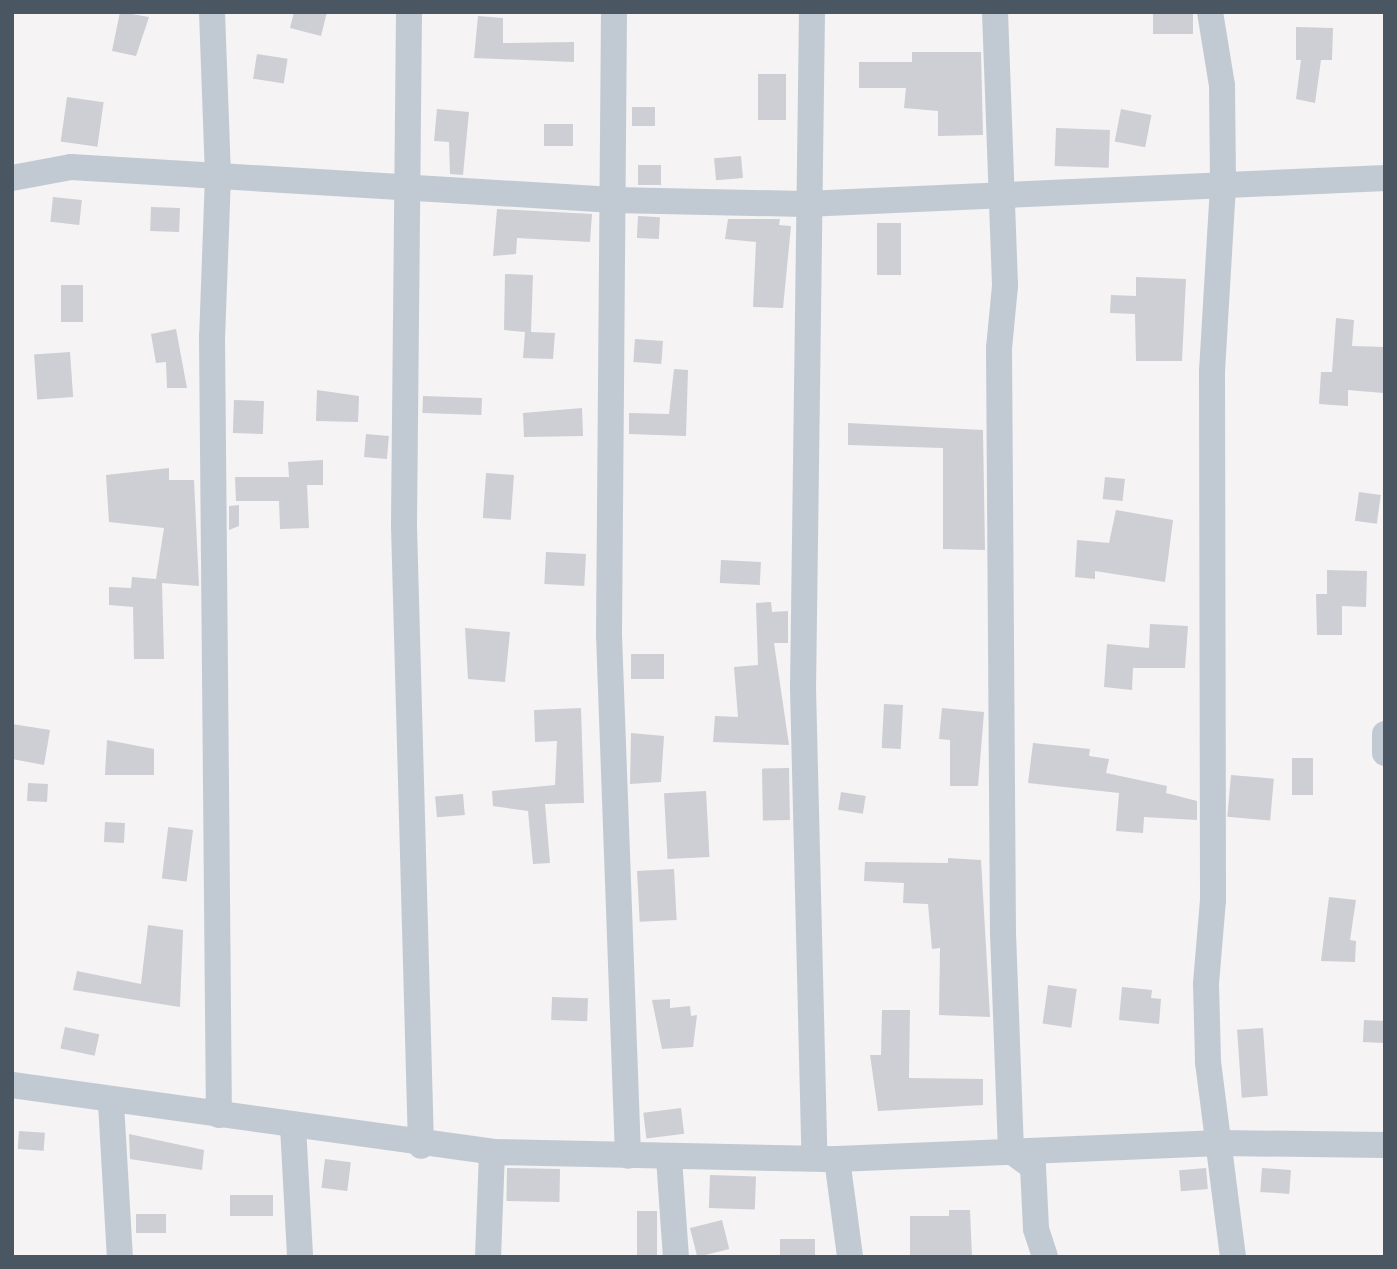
<!DOCTYPE html>
<style>
body{margin:0}
#map{position:relative;width:1397px;height:1269px;overflow:hidden;background:#f5f3f3;font-family:"Roboto Condensed",sans-serif}
div>[style]{position:absolute}
.building>*{inset:0;background:#cdcfd5;transform-origin:0 0}
.street>*{height:26px;margin:-13px;padding:0 13px;transform-origin:13px;border-radius:13px;background:#c1cad2}
span{translate:-50% -50%;white-space:nowrap;text-align:center;line-height:1.15;-webkit-text-stroke:5px #fff;paint-order:stroke}
.frame{position:absolute;inset:0;border:14px solid #4a5661;pointer-events:none}
</style>
<div id="map">
<div class="building">
<i style="clip-path:polygon(120px 12px,149px 17px,136px 56px,112px 51px)"></i>
<i style="clip-path:polygon(294px 12px,327px 12px,321px 36px,290px 28px)"></i>
<i style="left:1153px;top:12px;width:40px;height:22px"></i>
<i style="clip-path:polygon(478px 16px,503px 18px,503px 43px,574px 42px,574px 62px,474px 58px)"></i>
<i style="clip-path:polygon(1296px 27px,1333px 28px,1332px 60px,1321px 60px,1315px 103px,1296px 99px,1301px 60px,1296px 60px)"></i>
<i style="clip-path:polygon(912px 52px,981px 52px,983px 135px,938px 136px,938px 111px,904px 108px,906px 88px,859px 88px,859px 62px,912px 62px)"></i>
<i style="left:257px;top:54px;width:31px;height:25px;rotate:9deg"></i>
<i style="left:758px;top:74px;width:28px;height:46px"></i>
<i style="left:67px;top:97px;width:37px;height:45px;rotate:8deg"></i>
<i style="left:632px;top:107px;width:23px;height:19px"></i>
<i style="clip-path:polygon(437px 109px,469px 112px,463px 175px,450px 174px,449px 142px,434px 141px)"></i>
<i style="left:1121px;top:109px;width:31px;height:33px;rotate:11deg"></i>
<i style="left:544px;top:124px;width:29px;height:22px"></i>
<i style="left:1056px;top:128px;width:54px;height:38px;rotate:2deg"></i>
<i style="left:741px;top:156px;width:22px;height:27px;rotate:85deg"></i>
<i style="left:638px;top:165px;width:23px;height:20px"></i>
<i style="left:53px;top:197px;width:29px;height:25px;rotate:6deg"></i>
<i style="left:151px;top:207px;width:29px;height:24px;rotate:2deg"></i>
<i style="clip-path:polygon(497px 209px,592px 214px,590px 242px,517px 238px,516px 254px,493px 256px)"></i>
<i style="left:638px;top:216px;width:22px;height:22px;rotate:3deg"></i>
<i style="clip-path:polygon(728px 219px,780px 219px,779px 225px,791px 226px,783px 308px,753px 307px,756px 242px,725px 239px)"></i>
<i style="left:901px;top:223px;width:52px;height:24px;rotate:90deg"></i>
<i style="clip-path:polygon(505px 274px,533px 275px,531px 332px,555px 333px,553px 359px,523px 358px,525px 332px,504px 330px)"></i>
<i style="clip-path:polygon(1136px 277px,1186px 279px,1182px 361px,1136px 361px,1135px 314px,1110px 313px,1111px 295px,1136px 296px)"></i>
<i style="left:61px;top:285px;width:22px;height:37px"></i>
<i style="clip-path:polygon(1336px 318px,1354px 320px,1352px 346px,1385px 347px,1383px 393px,1348px 390px,1348px 406px,1319px 404px,1321px 372px,1332px 372px)"></i>
<i style="clip-path:polygon(176px 329px,187px 388px,167px 388px,166px 362px,156px 363px,151px 334px)"></i>
<i style="left:635px;top:339px;width:28px;height:23px;rotate:4deg"></i>
<i style="left:70px;top:352px;width:45px;height:36px;rotate:86deg"></i>
<i style="clip-path:polygon(674px 369px,688px 370px,686px 436px,629px 434px,629px 413px,669px 414px)"></i>
<i style="clip-path:polygon(317px 390px,359px 396px,358px 422px,316px 421px)"></i>
<i style="left:423px;top:396px;width:59px;height:17px;rotate:2deg"></i>
<i style="left:234px;top:400px;width:30px;height:33px;rotate:2deg"></i>
<i style="clip-path:polygon(582px 408px,583px 436px,524px 437px,523px 413px)"></i>
<i style="clip-path:polygon(848px 423px,983px 430px,985px 550px,943px 549px,943px 448px,848px 445px)"></i>
<i style="left:366px;top:434px;width:23px;height:23px;rotate:5deg"></i>
<i style="clip-path:polygon(323px 460px,323px 485px,307px 485px,309px 528px,280px 529px,279px 501px,236px 501px,235px 477px,289px 477px,288px 462px)"></i>
<i style="clip-path:polygon(169px 468px,169px 480px,194px 480px,199px 586px,162px 583px,164px 659px,134px 659px,133px 607px,109px 605px,109px 587px,131px 588px,132px 577px,156px 579px,164px 528px,109px 522px,106px 475px)"></i>
<i style="left:486px;top:473px;width:28px;height:45px;rotate:4deg"></i>
<i style="left:1105px;top:477px;width:20px;height:22px;rotate:6deg"></i>
<i style="left:1359px;top:492px;width:22px;height:29px;rotate:8deg"></i>
<i style="clip-path:polygon(239px 505px,239px 526px,229px 530px,229px 506px)"></i>
<i style="clip-path:polygon(1116px 510px,1173px 520px,1165px 582px,1095px 571px,1095px 579px,1075px 577px,1077px 540px,1109px 543px)"></i>
<i style="left:546px;top:552px;width:40px;height:32px;rotate:3deg"></i>
<i style="left:721px;top:560px;width:40px;height:23px;rotate:3deg"></i>
<i style="clip-path:polygon(1327px 570px,1367px 571px,1366px 607px,1342px 606px,1342px 635px,1317px 635px,1316px 594px,1327px 594px)"></i>
<i style="clip-path:polygon(771px 602px,772px 612px,788px 611px,788px 643px,774px 643px,789px 745px,713px 742px,715px 716px,738px 717px,734px 667px,758px 665px,756px 603px)"></i>
<i style="clip-path:polygon(1150px 624px,1188px 626px,1185px 668px,1133px 668px,1132px 690px,1104px 687px,1107px 644px,1149px 648px)"></i>
<i style="clip-path:polygon(465px 628px,510px 632px,505px 682px,468px 679px)"></i>
<i style="left:664px;top:654px;width:25px;height:33px;rotate:90deg"></i>
<i style="left:884px;top:704px;width:19px;height:44px;rotate:3deg"></i>
<i style="clip-path:polygon(581px 708px,584px 803px,545px 804px,550px 863px,533px 864px,528px 811px,493px 806px,492px 791px,555px 785px,557px 741px,535px 742px,534px 710px)"></i>
<i style="clip-path:polygon(942px 708px,984px 712px,978px 786px,950px 786px,950px 740px,939px 739px)"></i>
<i style="clip-path:polygon(12px 724px,50px 730px,44px 765px,12px 759px)"></i>
<i style="clip-path:polygon(631px 733px,664px 736px,661px 782px,630px 784px)"></i>
<i style="clip-path:polygon(107px 740px,154px 749px,154px 775px,105px 775px)"></i>
<i style="clip-path:polygon(1033px 743px,1090px 749px,1089px 756px,1109px 759px,1106px 773px,1167px 786px,1166px 793px,1197px 801px,1197px 820px,1144px 817px,1143px 833px,1116px 831px,1119px 793px,1028px 783px)"></i>
<i style="left:1292px;top:758px;width:21px;height:37px"></i>
<i style="left:789px;top:768px;width:52px;height:27px;rotate:89deg"></i>
<i style="left:1231px;top:775px;width:43px;height:42px;rotate:5deg"></i>
<i style="left:28px;top:783px;width:20px;height:18px;rotate:3deg"></i>
<i style="left:706px;top:791px;width:66px;height:42px;rotate:87deg"></i>
<i style="left:841px;top:792px;width:25px;height:18px;rotate:9deg"></i>
<i style="left:463px;top:794px;width:21px;height:28px;rotate:85deg"></i>
<i style="left:105px;top:822px;width:20px;height:20px;rotate:3deg"></i>
<i style="left:193px;top:830px;width:52px;height:25px;rotate:97deg"></i>
<i style="clip-path:polygon(948px 858px,981px 860px,990px 1017px,939px 1015px,940px 948px,932px 949px,928px 904px,903px 903px,904px 883px,864px 881px,865px 862px,948px 863px)"></i>
<i style="left:674px;top:869px;width:51px;height:37px;rotate:87deg"></i>
<i style="clip-path:polygon(1329px 897px,1356px 900px,1350px 940px,1356px 941px,1355px 962px,1321px 961px)"></i>
<i style="clip-path:polygon(148px 925px,183px 930px,180px 1007px,73px 990px,77px 971px,141px 984px)"></i>
<i style="left:1048px;top:985px;width:29px;height:39px;rotate:8deg"></i>
<i style="clip-path:polygon(1122px 987px,1152px 990px,1151px 998px,1161px 999px,1159px 1024px,1119px 1020px)"></i>
<i style="left:552px;top:997px;width:36px;height:23px;rotate:2deg"></i>
<i style="clip-path:polygon(670px 999px,670px 1008px,690px 1006px,691px 1016px,697px 1015px,693px 1047px,662px 1049px,652px 1000px)"></i>
<i style="clip-path:polygon(882px 1010px,910px 1010px,909px 1078px,983px 1079px,983px 1105px,878px 1111px,870px 1055px,881px 1055px)"></i>
<i style="left:1364px;top:1020px;width:21px;height:22px;rotate:3deg"></i>
<i style="left:65px;top:1027px;width:35px;height:22px;rotate:12deg"></i>
<i style="left:1263px;top:1028px;width:68px;height:26px;rotate:86deg"></i>
<i style="left:681px;top:1108px;width:26px;height:38px;rotate:83deg"></i>
<i style="left:19px;top:1131px;width:26px;height:18px;rotate:4deg"></i>
<i style="clip-path:polygon(129px 1134px,204px 1150px,202px 1170px,130px 1159px)"></i>
<i style="left:325px;top:1159px;width:26px;height:29px;rotate:7deg"></i>
<i style="left:507px;top:1168px;width:53px;height:33px;rotate:1deg"></i>
<i style="left:1206px;top:1168px;width:21px;height:27px;rotate:85deg"></i>
<i style="left:1262px;top:1168px;width:29px;height:24px;rotate:4deg"></i>
<i style="left:710px;top:1175px;width:46px;height:33px;rotate:2deg"></i>
<i style="left:273px;top:1195px;width:21px;height:43px;rotate:90deg"></i>
<i style="clip-path:polygon(949px 1210px,970px 1210px,972px 1257px,910px 1257px,910px 1216px,949px 1216px)"></i>
<i style="left:637px;top:1211px;width:20px;height:46px"></i>
<i style="left:166px;top:1214px;width:19px;height:30px;rotate:90deg"></i>
<i style="left:722px;top:1220px;width:30px;height:33px;rotate:76deg"></i>
<i style="left:780px;top:1239px;width:35px;height:18px"></i>
</div>
<div class="street">
<i style="left:212px;top:12px;width:164px;rotate:87.9deg"></i>
<i style="left:218px;top:176px;width:160px;rotate:92.1deg"></i>
<i style="left:212px;top:336px;width:779px;rotate:89.49deg"></i>
<i style="left:409px;top:12px;width:514px;rotate:90.56deg"></i>
<i style="left:404px;top:526px;width:620px;rotate:88.43deg"></i>
<i style="left:614px;top:12px;width:623px;rotate:90.46deg"></i>
<i style="left:609px;top:635px;width:521px;rotate:87.91deg"></i>
<i style="left:812px;top:12px;width:676px;rotate:90.76deg"></i>
<i style="left:803px;top:688px;width:466px;rotate:88.6deg"></i>
<i style="left:995px;top:12px;width:274px;rotate:87.9deg"></i>
<i style="left:1005px;top:286px;width:62px;rotate:95.5deg"></i>
<i style="left:999px;top:348px;width:585px;rotate:89.61deg"></i>
<i style="left:1003px;top:933px;width:218px;rotate:87.9deg"></i>
<i style="left:1011px;top:1151px;width:27px;rotate:36deg"></i>
<i style="left:1033px;top:1167px;width:62px;rotate:87.2deg"></i>
<i style="left:1036px;top:1229px;width:29px;rotate:72deg"></i>
<i style="left:1210px;top:12px;width:74px;rotate:80.7deg"></i>
<i style="left:1222px;top:85px;width:101px;rotate:89.4deg"></i>
<i style="left:1223px;top:186px;width:185px;rotate:93.4deg"></i>
<i style="left:1212px;top:371px;width:529px;rotate:89.89deg"></i>
<i style="left:1213px;top:900px;width:84px;rotate:94.8deg"></i>
<i style="left:1206px;top:984px;width:78px;rotate:88.5deg"></i>
<i style="left:1208px;top:1062px;width:197px;rotate:82.7deg"></i>
<i style="left:12px;top:178px;width:60px;rotate:-10.6deg"></i>
<i style="left:71px;top:167px;width:544px;rotate:3.48deg"></i>
<i style="left:614px;top:200px;width:191px;rotate:1.2deg"></i>
<i style="left:805px;top:204px;width:581px;rotate:-2.57deg"></i>
<i style="left:1385px;top:734px;width:19px;rotate:90deg"></i>
<i style="left:12px;top:1085px;width:485px;rotate:7.9deg"></i>
<i style="left:492px;top:1152px;width:345px;rotate:1.2deg"></i>
<i style="left:837px;top:1159px;width:383px;rotate:-2.4deg"></i>
<i style="left:1220px;top:1143px;width:165px;rotate:0.7deg"></i>
<i style="left:111px;top:1103px;width:154px;rotate:86.7deg"></i>
<i style="left:293px;top:1126px;width:131px;rotate:86.9deg"></i>
<i style="left:669px;top:1158px;width:99px;rotate:86deg"></i>
<i style="left:837px;top:1159px;width:99px;rotate:82.4deg"></i>
<i style="left:488px;top:1257px;width:105px;rotate:-87.8deg"></i>
</div>
<div class="frame"></div>
</div>
